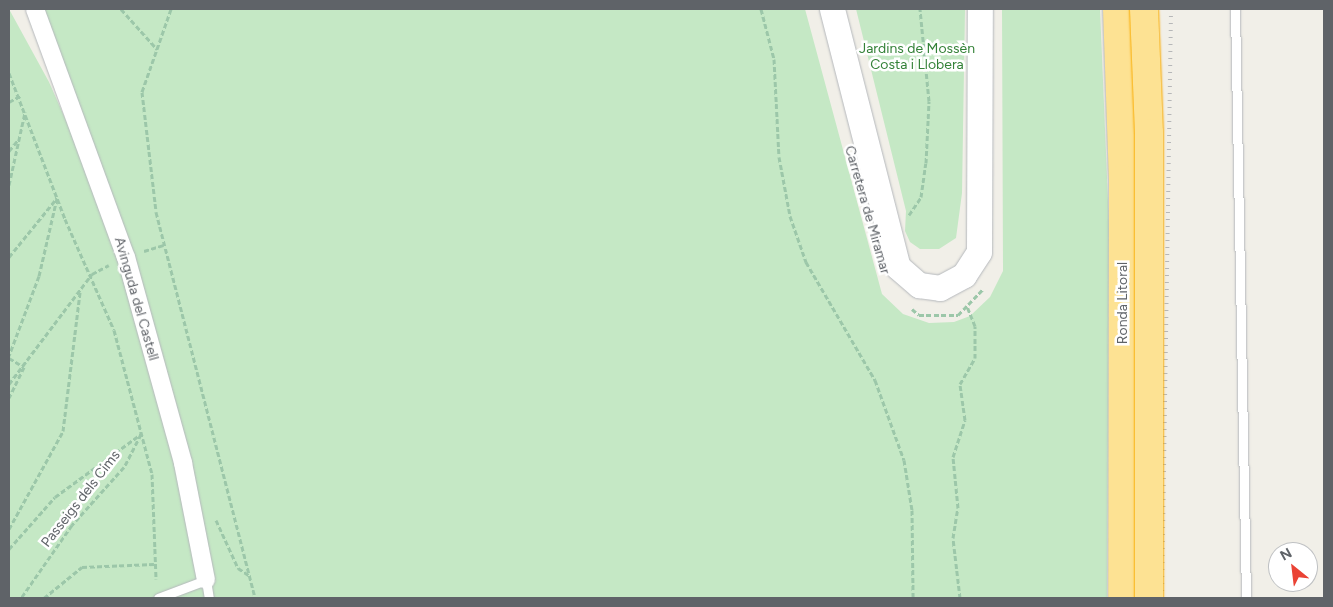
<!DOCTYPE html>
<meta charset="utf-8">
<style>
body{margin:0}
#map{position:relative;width:1333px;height:607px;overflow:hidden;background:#f1efe8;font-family:Figtree,sans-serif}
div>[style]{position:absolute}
.green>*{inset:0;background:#c5e8c5}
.path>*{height:3px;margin-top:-1.5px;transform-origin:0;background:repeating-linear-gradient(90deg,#9cc7a9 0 5px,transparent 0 7.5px)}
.roads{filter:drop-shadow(0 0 1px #b5b8bc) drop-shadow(0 0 1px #b5b8bc)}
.lane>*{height:9px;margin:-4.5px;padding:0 4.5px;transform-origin:4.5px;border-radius:4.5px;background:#fff}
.street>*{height:18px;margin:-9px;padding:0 9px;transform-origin:9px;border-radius:9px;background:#fff}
.secondary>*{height:25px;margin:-12.5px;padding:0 12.5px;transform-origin:12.5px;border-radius:12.5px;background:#fff}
.highway>*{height:28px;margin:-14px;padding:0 14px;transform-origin:14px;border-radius:14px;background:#fde293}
.rail>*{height:4px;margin-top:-2px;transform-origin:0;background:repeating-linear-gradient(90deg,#b6b7b8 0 1px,transparent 0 7px)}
.bridges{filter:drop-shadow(0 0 1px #f9ab00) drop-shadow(0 0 1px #f9ab00)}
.highway-bridge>*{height:28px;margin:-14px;padding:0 14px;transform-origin:14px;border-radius:14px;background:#fde293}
span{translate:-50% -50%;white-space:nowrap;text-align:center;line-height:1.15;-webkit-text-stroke:5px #fff;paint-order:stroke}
.park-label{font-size:14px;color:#348238}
.street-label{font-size:14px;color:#5f6368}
.frame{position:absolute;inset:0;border:10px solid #5f6368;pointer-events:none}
.north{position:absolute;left:1268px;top:542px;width:50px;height:50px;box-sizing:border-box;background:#fff;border:1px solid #bfc1c3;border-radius:50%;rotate:331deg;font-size:14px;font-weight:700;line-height:20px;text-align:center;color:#5f6368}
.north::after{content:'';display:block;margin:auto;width:18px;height:22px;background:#ea4335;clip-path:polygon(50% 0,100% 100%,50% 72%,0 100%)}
</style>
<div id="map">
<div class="green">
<i style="clip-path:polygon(9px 9px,49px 82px,122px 247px,35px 9px,805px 9px,882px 294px,903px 314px,929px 323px,954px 322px,970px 316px,990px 297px,1003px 271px,1002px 9px,1100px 9px,1109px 225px,1107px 598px,9px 598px)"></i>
<i style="clip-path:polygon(856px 9px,965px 9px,962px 193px,956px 238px,939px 249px,920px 249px,910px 242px,905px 231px,906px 211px)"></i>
</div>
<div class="path">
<i style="left:121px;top:9px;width:54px;rotate:48deg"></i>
<i style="left:171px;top:9px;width:88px;rotate:109.3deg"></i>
<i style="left:142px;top:92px;width:121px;rotate:83.3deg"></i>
<i style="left:156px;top:212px;width:398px;rotate:75.6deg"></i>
<i style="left:761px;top:9px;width:52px;rotate:75.4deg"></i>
<i style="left:774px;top:59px;width:98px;rotate:87.1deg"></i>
<i style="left:779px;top:157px;width:60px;rotate:79.4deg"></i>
<i style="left:790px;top:216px;width:49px;rotate:70.8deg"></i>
<i style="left:806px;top:262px;width:137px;rotate:59.7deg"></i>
<i style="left:875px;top:380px;width:85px;rotate:70.1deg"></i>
<i style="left:904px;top:460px;width:51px;rotate:80.9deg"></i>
<i style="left:912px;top:510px;width:88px;rotate:89.3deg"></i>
<i style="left:9px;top:73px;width:156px;rotate:69deg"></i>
<i style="left:65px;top:219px;width:121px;rotate:66.2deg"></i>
<i style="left:114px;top:330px;width:149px;rotate:75.2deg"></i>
<i style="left:152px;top:474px;width:105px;rotate:87.8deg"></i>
<i style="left:9px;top:102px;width:13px;rotate:-29deg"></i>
<i style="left:9px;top:151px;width:14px;rotate:-51deg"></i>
<i style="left:9px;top:185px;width:75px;rotate:-77.6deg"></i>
<i style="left:909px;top:215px;width:22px;rotate:-56deg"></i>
<i style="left:921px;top:197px;width:34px;rotate:-82deg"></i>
<i style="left:926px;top:163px;width:62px;rotate:-87.2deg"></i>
<i style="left:929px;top:101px;width:92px;rotate:-95.6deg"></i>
<i style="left:144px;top:251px;width:21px;rotate:-17deg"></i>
<i style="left:9px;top:257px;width:76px;rotate:-50.9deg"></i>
<i style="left:57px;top:198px;width:80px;rotate:103deg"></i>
<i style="left:39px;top:276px;width:85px;rotate:110.6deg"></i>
<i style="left:912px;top:309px;width:9px;rotate:41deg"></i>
<i style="left:919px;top:315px;width:39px"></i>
<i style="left:958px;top:315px;width:37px;rotate:-46deg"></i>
<i style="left:9px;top:358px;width:17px;rotate:31deg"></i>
<i style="left:24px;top:367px;width:34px;rotate:116deg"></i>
<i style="left:9px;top:384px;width:138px;rotate:-53deg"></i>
<i style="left:92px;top:274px;width:19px;rotate:-28deg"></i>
<i style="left:216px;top:520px;width:53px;rotate:65.4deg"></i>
<i style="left:238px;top:568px;width:14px;rotate:34deg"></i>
<i style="left:9px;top:529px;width:112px;rotate:-61.1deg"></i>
<i style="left:63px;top:431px;width:140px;rotate:-83deg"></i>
<i style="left:9px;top:549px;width:69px;rotate:-48.5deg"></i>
<i style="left:55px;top:497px;width:107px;rotate:-36.2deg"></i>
<i style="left:141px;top:434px;width:37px;rotate:117deg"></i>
<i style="left:124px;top:467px;width:78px;rotate:131.9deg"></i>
<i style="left:72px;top:525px;width:89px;rotate:124.9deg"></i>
<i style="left:44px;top:598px;width:49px;rotate:-39.2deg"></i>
<i style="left:82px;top:567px;width:72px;rotate:-2.4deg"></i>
<i style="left:960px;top:598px;width:60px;rotate:-96.7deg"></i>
<i style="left:953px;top:538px;width:30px;rotate:-81deg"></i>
<i style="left:958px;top:508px;width:51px;rotate:-95.6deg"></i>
<i style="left:953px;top:457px;width:39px;rotate:-72deg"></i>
<i style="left:965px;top:420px;width:36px;rotate:-98deg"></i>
<i style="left:960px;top:384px;width:30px;rotate:-60deg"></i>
<i style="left:975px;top:358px;width:32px;rotate:-90deg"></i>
<i style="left:975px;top:326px;width:22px;rotate:-112deg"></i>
</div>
<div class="roads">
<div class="lane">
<i style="left:1235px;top:9px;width:589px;rotate:88.93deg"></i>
<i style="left:158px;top:598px;width:51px;rotate:-20.6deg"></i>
<i style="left:206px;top:580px;width:18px;rotate:81deg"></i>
</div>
<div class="street">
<i style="left:35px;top:9px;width:264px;rotate:69.9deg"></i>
<i style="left:126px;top:257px;width:214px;rotate:74.5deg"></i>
<i style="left:183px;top:463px;width:119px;rotate:78.9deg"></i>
</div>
<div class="secondary">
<i style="left:832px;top:9px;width:266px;rotate:75.7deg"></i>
<i style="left:898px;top:267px;width:28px;rotate:41deg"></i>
<i style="left:919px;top:285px;width:21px;rotate:8deg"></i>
<i style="left:940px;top:288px;width:27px;rotate:-28deg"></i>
<i style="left:964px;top:275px;width:27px;rotate:-57deg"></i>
<i style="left:979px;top:252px;width:243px;rotate:-89.8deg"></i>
</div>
<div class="highway">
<i style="left:1117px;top:9px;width:170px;rotate:88deg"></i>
<i style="left:1123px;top:179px;width:419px;rotate:90.1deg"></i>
</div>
</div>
<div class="rail">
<i style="left:1137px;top:598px;width:589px;rotate:-88.74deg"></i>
<i style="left:1162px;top:598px;width:589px;rotate:-89.12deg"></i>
</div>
<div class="bridges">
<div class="highway-bridge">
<i style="left:1144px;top:9px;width:124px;rotate:87.7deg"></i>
<i style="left:1149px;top:133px;width:465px;rotate:90deg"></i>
</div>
</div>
<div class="park-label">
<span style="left:917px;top:57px">Jardins de Mossèn<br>Costa i Llobera</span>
</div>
<div class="street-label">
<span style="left:867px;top:210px;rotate:74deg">Carretera de Miramar</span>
<span style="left:136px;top:299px;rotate:74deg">Avinguda del Castell</span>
<span style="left:1123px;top:303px;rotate:-90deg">Ronda Litoral</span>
<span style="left:81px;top:499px;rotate:-52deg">Passeigs dels Cims</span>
</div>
<div class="frame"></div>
<div class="north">N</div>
</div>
